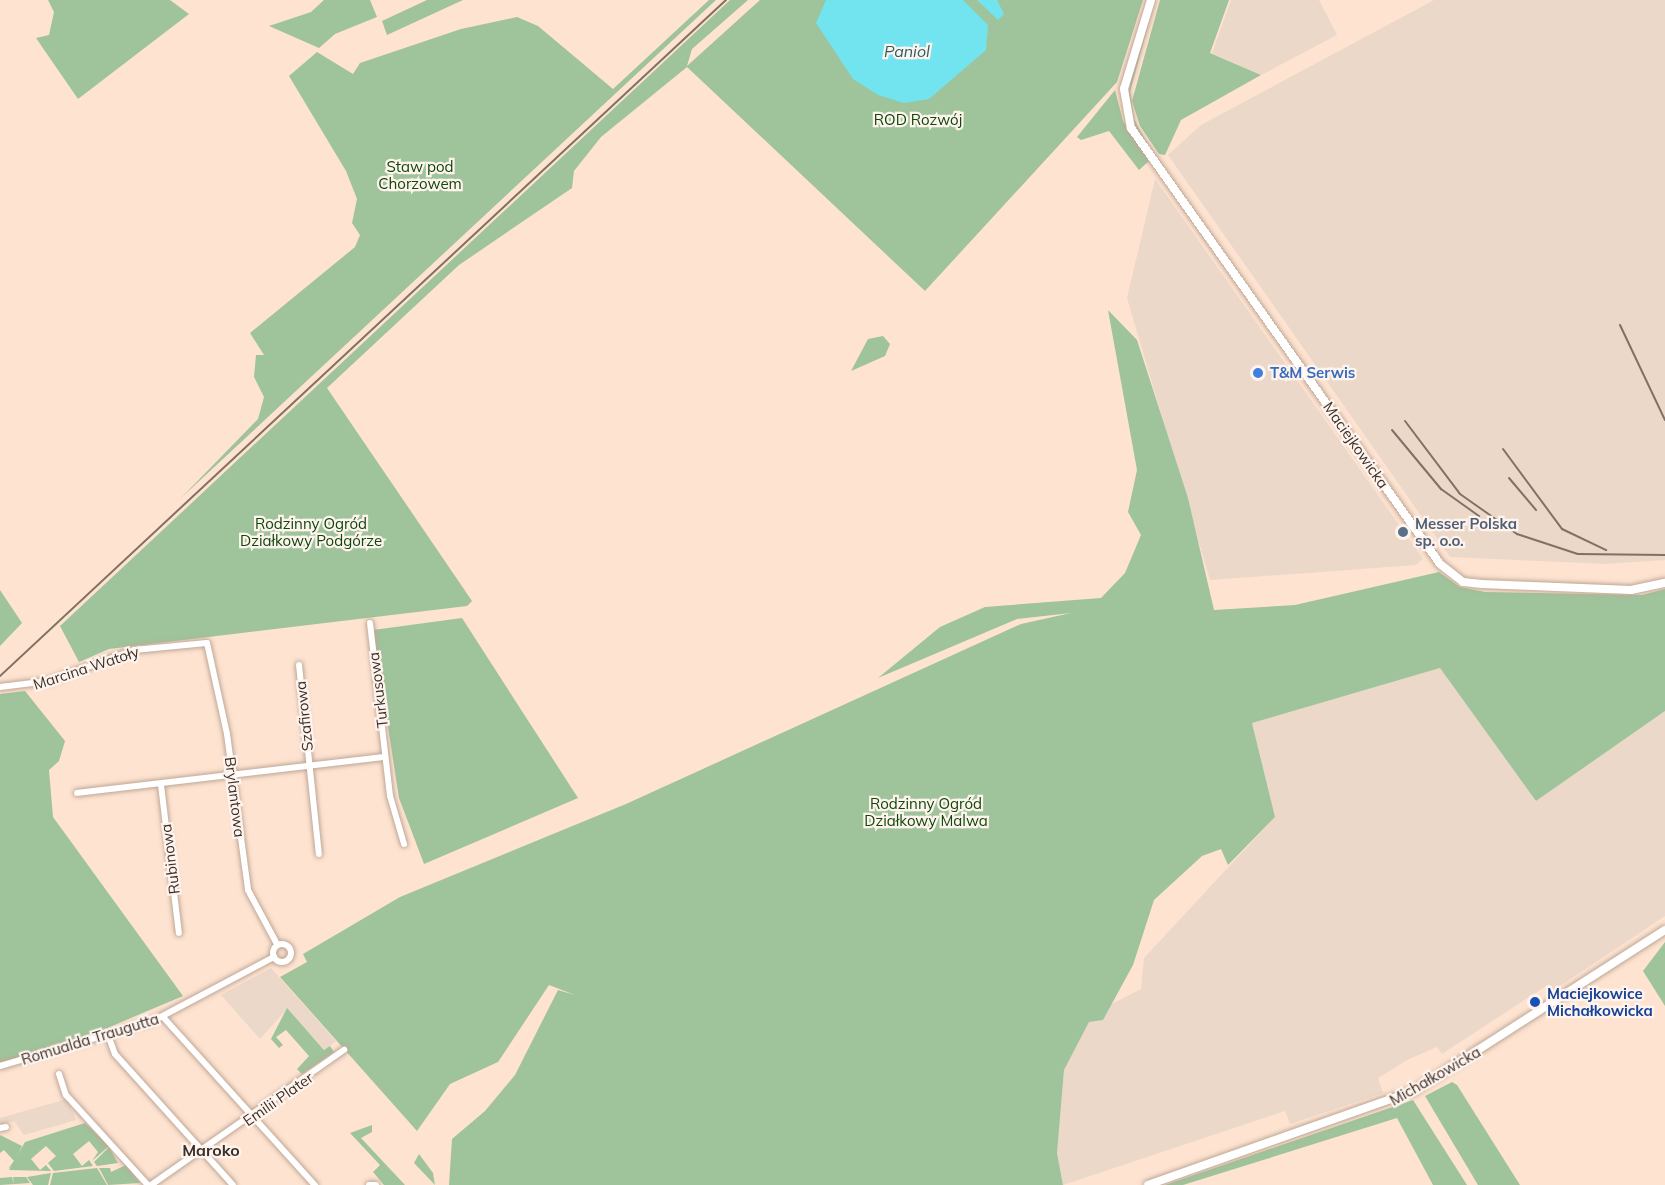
<!DOCTYPE html>
<meta charset="utf-8">
<style>
body{margin:0}
#map{position:relative;width:1665px;height:1185px;overflow:hidden;background:#fee3d1;font-family:Mulish,sans-serif}
div>[style]{position:absolute}
.industrial>*{inset:0;background:#ebd8c9}
.green>*{inset:0;background:#9fc39b}
.water>*{inset:0;background:#71e4f0}
.roads{filter:drop-shadow(0 0 2px #bfa795) drop-shadow(0 0 2px #bfa795)}
.minor>*{height:6px;margin:-3px;padding:0 3px;transform-origin:3px;border-radius:3px;background:#fff}
.minor>.ring{margin:-3px;padding:0;box-sizing:content-box;background:none;border:6px solid #fff;border-radius:50%}
.tertiary>*{height:8px;margin:-4px;padding:0 4px;transform-origin:4px;border-radius:4px;background:#fff}
.rail>*{height:2px;margin:-1px;padding:0 1px;transform-origin:1px;border-radius:1px;background:#807065}
.dots>*{width:16px;height:16px;translate:-50% -50%;box-sizing:border-box;border:3px solid #fff4ed;border-radius:50%}
span{translate:-50% -50%;white-space:nowrap;text-align:center;line-height:1.15;-webkit-text-stroke:4.5px #fff4ed;paint-order:stroke}
.park-label{font-size:15px;color:#0c480a}
.shop-label{font-size:15px;color:#366cbe;font-weight:700}
.left{translate:0 -50%;text-align:left}
.street-label{font-size:15px;color:#3a3029}
.service-label{font-size:15px;color:#4e5e75;font-weight:700}
.transit-label{font-size:15px;color:#164399;font-weight:700}
.water-label{font-size:16px;color:#2c5e63;font-style:italic}
.neighbourhood-label{font-size:16px;color:#3a3029;font-weight:700}
</style>
<div id="map">
<div class="industrial">
<i style="clip-path:polygon(1231px 0,1319px 0,1337px 35px,1261px 75px,1212px 53px)"></i>
<i style="clip-path:polygon(1434px 0,1665px 0,1665px 560px,1605px 564px,1450px 557px,1168px 155px,1201px 125px)"></i>
<i style="clip-path:polygon(1155px 179px,1423px 559px,1416px 565px,1210px 580px,1127px 298px)"></i>
<i style="clip-path:polygon(1440px 668px,1536px 801px,1665px 711px,1665px 916px,1554px 990px,1549px 984px,1442px 1054px,1437px 1047px,1409px 1059px,1378px 1078px,1383px 1093px,1290px 1124px,1285px 1111px,1063px 1185px,1057px 1153px,1064px 1070px,1089px 1022px,1103px 1020px,1108px 1006px,1141px 989px,1144px 958px,1275px 817px,1252px 723px)"></i>
<i style="clip-path:polygon(271px 968px,336px 1041px,325px 1050px,287px 1009px,260px 1039px,221px 995px)"></i>
<i style="clip-path:polygon(67px 1099px,76px 1120px,24px 1135px,14px 1121px,0 1125px,0 1118px)"></i>
</div>
<div class="green">
<i style="clip-path:polygon(48px 0,170px 0,189px 14px,78px 99px,36px 38px,49px 35px,54px 12px)"></i>
<i style="clip-path:polygon(324px 0,370px 0,377px 17px,335px 34px,319px 48px,269px 26px,311px 12px)"></i>
<i style="clip-path:polygon(427px 0,463px 0,387px 35px,382px 21px)"></i>
<i style="clip-path:polygon(709px 0,716px 0,181px 498px,258px 419px,264px 397px,254px 377px,256px 355px,264px 355px,250px 333px,355px 247px,360px 235px,352px 223px,357px 199px,346px 171px,289px 76px,317px 52px,353px 74px,360px 63px,461px 29px,517px 17px,538px 26px,613px 89px)"></i>
<i style="clip-path:polygon(730px 0,748px 0,692px 49px,687px 66px,760px 0,1143px 0,1117px 82px,925px 291px,687px 67px,601px 137px,574px 171px,572px 188px,459px 265px,327px 388px,472px 601px,467px 606px,109px 649px,79px 662px,60px 626px)"></i>
<i style="clip-path:polygon(1155px 0,1130px 92px,1134px 119px,1149px 147px,1133px 122px,1128px 99px,1130px 82px)"></i>
<i style="clip-path:polygon(1160px 0,1229px 0,1210px 53px,1261px 75px,1181px 120px,1165px 155px,1159px 154px,1140px 126px,1132px 101px)"></i>
<i style="clip-path:polygon(1115px 90px,1123px 121px,1149px 161px,1139px 170px,1109px 131px,1081px 140px,1077px 137px)"></i>
<i style="clip-path:polygon(1108px 310px,1137px 340px,1188px 498px,1214px 610px,1295px 605px,1439px 572px,1460px 587px,1485px 592px,1642px 595px,1665px 589px,1665px 711px,1536px 801px,1440px 668px,1252px 723px,1275px 817px,1228px 865px,1221px 849px,1202px 856px,1154px 900px,1133px 965px,1103px 1020px,1089px 1022px,1064px 1070px,1057px 1153px,1063px 1185px,449px 1185px,452px 1139px,485px 1111px,515px 1075px,558px 990px,575px 995px,549px 985px,498px 1062px,450px 1084px,417px 1131px,280px 977px,307px 962px,303px 954px,400px 897px,626px 804px,1021px 624px,1071px 613px,1017px 619px,878px 678px,940px 627px,985px 607px,1101px 598px,1125px 573px,1141px 535px,1128px 512px,1137px 470px)"></i>
<i style="clip-path:polygon(883px 336px,890px 344px,885px 356px,851px 371px,868px 339px)"></i>
<i style="clip-path:polygon(0 590px,22px 623px,0 646px)"></i>
<i style="clip-path:polygon(462px 618px,578px 798px,424px 864px,399px 798px,373px 630px)"></i>
<i style="clip-path:polygon(25px 691px,65px 741px,59px 761px,49px 770px,53px 817px,183px 996px,86px 1037px,0 1063px,0 694px)"></i>
<i style="clip-path:polygon(1665px 942px,1665px 1006px,1643px 971px)"></i>
<i style="clip-path:polygon(287px 1008px,324px 1050px,330px 1046px,334px 1052px,302px 1074px,297px 1069px,309px 1056px,286px 1030px,276px 1037px,283px 1045px,279px 1048px,271px 1039px)"></i>
<i style="clip-path:polygon(1452px 1082px,1457px 1085px,1520px 1185px,1478px 1185px,1425px 1096px)"></i>
<i style="clip-path:polygon(1413px 1100px,1467px 1185px,1433px 1185px,1397px 1118px,1183px 1185px,1165px 1185px)"></i>
<i style="clip-path:polygon(85px 1123px,109px 1146px,92px 1161px,98px 1152px,89px 1141px,73px 1154px,82px 1166px,89px 1160px,93px 1166px,54px 1171px,48px 1163px,56px 1156px,46px 1146px,31px 1159px,40px 1170px,46px 1165px,51px 1171px,9px 1170px,25px 1142px)"></i>
<i style="clip-path:polygon(372px 1125px,372px 1132px,361px 1138px,405px 1185px,384px 1185px,373px 1172px,380px 1165px,350px 1133px)"></i>
<i style="clip-path:polygon(0 1135px,22px 1146px,13px 1165px,8px 1169px,14px 1161px,4px 1150px,0 1153px)"></i>
<i style="clip-path:polygon(109px 1147px,118px 1163px,97px 1166px,94px 1162px)"></i>
<i style="clip-path:polygon(419px 1154px,433px 1173px,435px 1185px,414px 1163px)"></i>
<i style="clip-path:polygon(126px 1165px,140px 1183px,108px 1185px,99px 1168px,110px 1168px,111px 1172px)"></i>
<i style="clip-path:polygon(97px 1168px,107px 1185px,50px 1185px,53px 1173px)"></i>
<i style="clip-path:polygon(51px 1173px,48px 1185px,33px 1185px,27px 1177px)"></i>
<i style="clip-path:polygon(12px 1177px,14px 1184px,13px 1177px,26px 1177px,30px 1183px,0 1185px,0 1178px)"></i>
</div>
<div class="water">
<i style="clip-path:polygon(826px 0,963px 0,988px 25px,986px 50px,929px 99px,904px 103px,878px 95px,853px 79px,816px 23px)"></i>
<i style="clip-path:polygon(977px 0,997px 0,1004px 14px,998px 20px)"></i>
</div>
<div class="roads">
<div class="minor">
<i style="left:370px;top:623px;width:174px;rotate:83.4deg"></i>
<i style="left:390px;top:796px;width:50px;rotate:73.7deg"></i>
<i style="left:299px;top:665px;width:190px;rotate:84deg"></i>
<i style="left:0;top:687px;width:49px;rotate:-7deg"></i>
<i style="left:49px;top:681px;width:90px;rotate:-20deg"></i>
<i style="left:134px;top:650px;width:73px;rotate:-5.5deg"></i>
<i style="left:207px;top:643px;width:93px;rotate:77.6deg"></i>
<i style="left:227px;top:734px;width:157px;rotate:82.3deg"></i>
<i style="left:248px;top:890px;width:61px;rotate:61.8deg"></i>
<i style="left:161px;top:785px;width:149px;rotate:83.1deg"></i>
<i style="left:77px;top:793px;width:310px;rotate:-6.7deg"></i>
<i class="ring" style="left:273px;top:944px;width:12px;height:12px"></i>
<i style="left:163px;top:1017px;width:227px;rotate:47.9deg"></i>
<i style="left:108px;top:1035px;width:20px;rotate:70deg"></i>
<i style="left:115px;top:1054px;width:176px;rotate:48deg"></i>
<i style="left:0;top:1066px;width:159px;rotate:-16.4deg"></i>
<i style="left:153px;top:1021px;width:137px;rotate:-27.9deg"></i>
<i style="left:59px;top:1074px;width:22px;rotate:72deg"></i>
<i style="left:66px;top:1095px;width:122px;rotate:47.7deg"></i>
<i style="left:0;top:1128px;width:6px;rotate:-9deg"></i>
<i style="left:151px;top:1185px;width:236px;rotate:-35deg"></i>
<i style="left:369px;top:1185px;width:7px"></i>
</div>
<div class="tertiary">
<i style="left:1151px;top:0;width:93px;rotate:106.9deg"></i>
<i style="left:1124px;top:89px;width:40px;rotate:80deg"></i>
<i style="left:1131px;top:128px;width:534px;rotate:54.67deg"></i>
<i style="left:1440px;top:564px;width:29px;rotate:38deg"></i>
<i style="left:1463px;top:582px;width:19px;rotate:6deg"></i>
<i style="left:1482px;top:584px;width:149px;rotate:2.3deg"></i>
<i style="left:1631px;top:590px;width:35px;rotate:-12deg"></i>
<i style="left:1148px;top:1185px;width:282px;rotate:-19.5deg"></i>
<i style="left:1414px;top:1091px;width:298px;rotate:-32.7deg"></i>
</div>
</div>
<div class="rail">
<i style="left:1620px;top:325px;width:105px;rotate:64.7deg"></i>
<i style="left:1405px;top:421px;width:91px;rotate:53deg"></i>
<i style="left:1460px;top:494px;width:70px;rotate:35.1deg"></i>
<i style="left:1517px;top:534px;width:64px;rotate:18.2deg"></i>
<i style="left:1578px;top:554px;width:87px;rotate:0.7deg"></i>
<i style="left:1392px;top:430px;width:77px;rotate:50.3deg"></i>
<i style="left:1441px;top:489px;width:47px;rotate:35.4deg"></i>
<i style="left:1503px;top:449px;width:99px;rotate:53.6deg"></i>
<i style="left:1562px;top:529px;width:49px;rotate:25.5deg"></i>
<i style="left:1509px;top:478px;width:42px;rotate:49.8deg"></i>
<i style="left:0;top:676px;width:992px;rotate:-42.96deg"></i>
</div>
<div class="dots">
<i style="left:1258px;top:373px;background:#3f7fe0"></i>
<i style="left:1403px;top:532px;background:#5c6f8a"></i>
<i style="left:1535px;top:1002px;background:#1a4fb4"></i>
</div>
<div class="park-label">
<span style="left:918px;top:120px">ROD Rozwój</span>
<span style="left:420px;top:175px">Staw pod<br>Chorzowem</span>
<span style="left:311px;top:532px">Rodzinny Ogród<br>Działkowy Podgórze</span>
<span style="left:926px;top:812px">Rodzinny Ogród<br>Działkowy Malwa</span>
</div>
<div class="shop-label">
<span class="left" style="left:1270px;top:373px">T&amp;M Serwis</span>
</div>
<div class="street-label">
<span style="left:1356px;top:445px;rotate:55deg">Maciejkowicka</span>
<span style="left:86px;top:668px;rotate:-18deg">Marcina Watoły</span>
<span style="left:378px;top:690px;rotate:-97deg">Turkusowa</span>
<span style="left:304px;top:716px;rotate:-96deg">Szafirowa</span>
<span style="left:235px;top:797px;rotate:83deg">Brylantowa</span>
<span style="left:170px;top:859px;rotate:-97deg">Rubinowa</span>
<span style="left:90px;top:1039px;rotate:-17deg">Romualda Traugutta</span>
<span style="left:1435px;top:1076px;rotate:-30deg">Michałkowicka</span>
<span style="left:278px;top:1099px;rotate:-35deg">Emilii Plater</span>
</div>
<div class="service-label">
<span class="left" style="left:1415px;top:532px">Messer Polska<br>sp. o.o.</span>
</div>
<div class="transit-label">
<span class="left" style="left:1547px;top:1002px">Maciejkowice<br>Michałkowicka</span>
</div>
<div class="water-label">
<span style="left:907px;top:51px">Paniol</span>
</div>
<div class="neighbourhood-label">
<span style="left:211px;top:1150px">Maroko</span>
</div>
</div>
